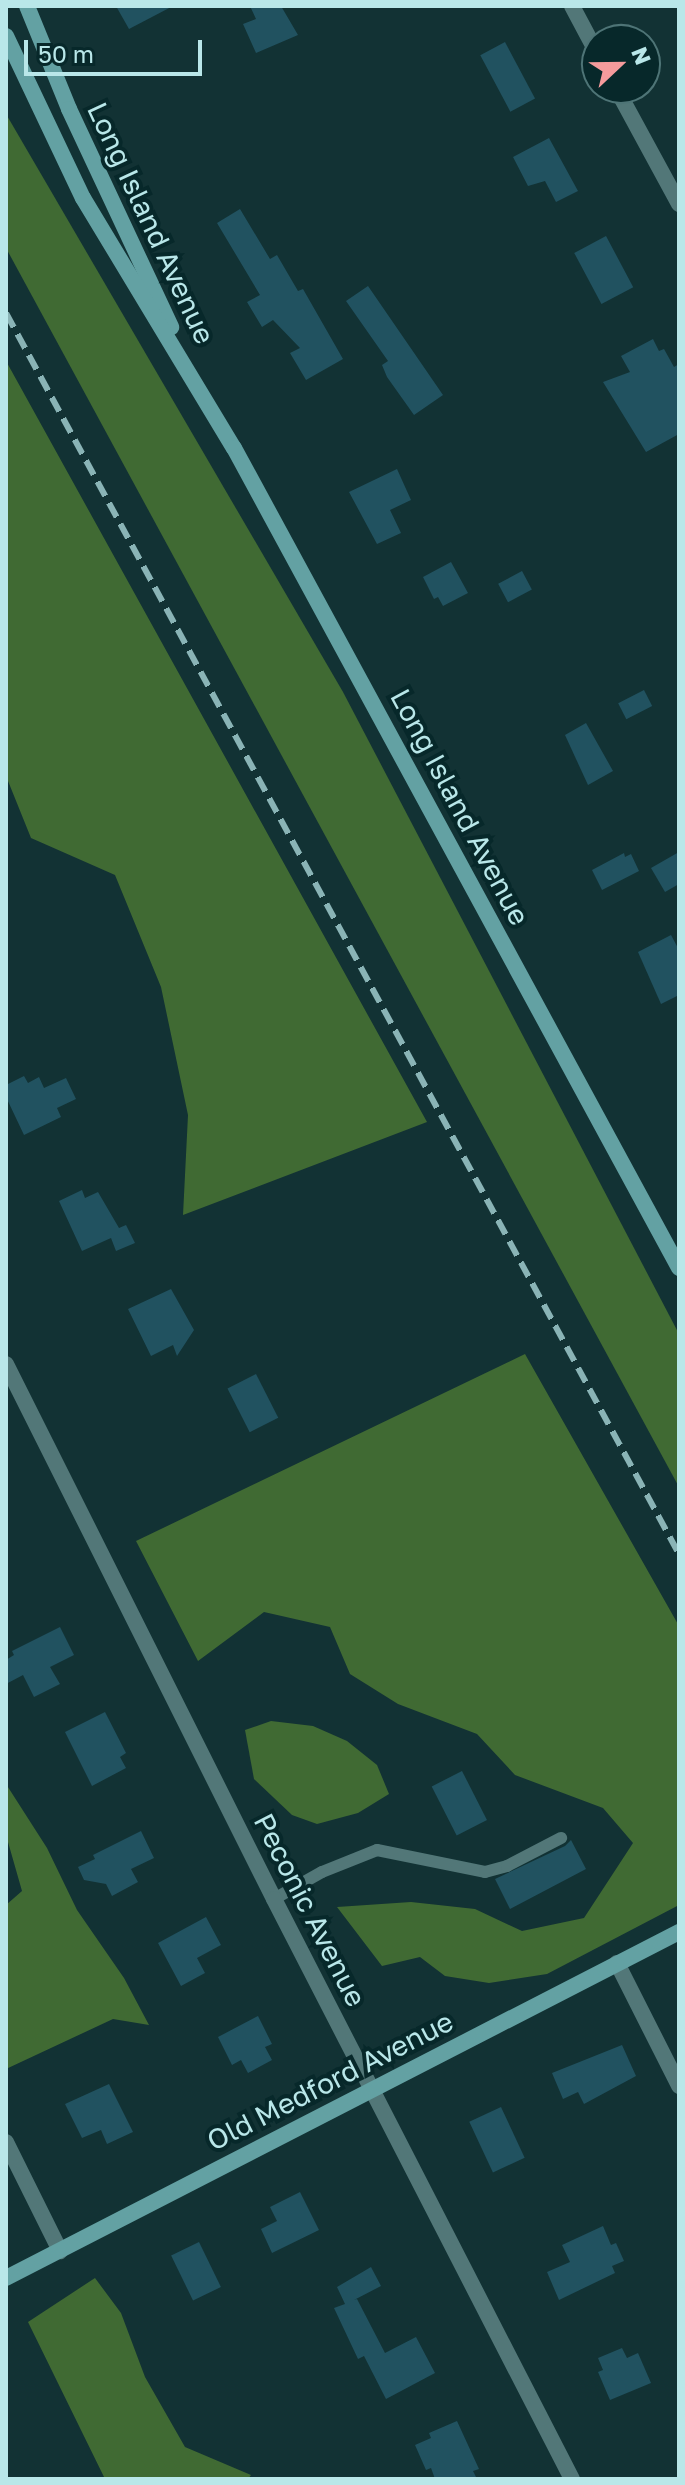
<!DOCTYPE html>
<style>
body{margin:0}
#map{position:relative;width:685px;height:2485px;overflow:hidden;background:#123234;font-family:"Golos Text",sans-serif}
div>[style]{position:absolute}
.forest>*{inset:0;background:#406a33}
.building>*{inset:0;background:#215260;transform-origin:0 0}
.lane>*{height:12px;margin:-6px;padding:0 6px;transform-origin:6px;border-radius:6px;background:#527778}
.street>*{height:16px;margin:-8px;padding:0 8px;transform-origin:8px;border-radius:8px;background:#527778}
.secondary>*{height:16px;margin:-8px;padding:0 8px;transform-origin:8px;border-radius:8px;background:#63a1a3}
.rail>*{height:6px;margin-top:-3px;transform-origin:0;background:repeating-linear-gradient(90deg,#8ab4b6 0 16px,transparent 0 24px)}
span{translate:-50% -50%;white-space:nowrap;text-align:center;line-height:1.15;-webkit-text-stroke:8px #07282a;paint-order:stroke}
.street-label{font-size:28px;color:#b9e7e9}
.frame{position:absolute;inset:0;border:8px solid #b9e7e9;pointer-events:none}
.north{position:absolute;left:581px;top:24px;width:80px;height:80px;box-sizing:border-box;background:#07282a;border:2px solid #4e7476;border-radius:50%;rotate:68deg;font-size:22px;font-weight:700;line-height:32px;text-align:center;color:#b9e7e9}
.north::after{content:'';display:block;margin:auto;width:28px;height:36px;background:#f59b9c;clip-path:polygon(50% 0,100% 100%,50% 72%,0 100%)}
.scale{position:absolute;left:24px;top:40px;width:178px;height:36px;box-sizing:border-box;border:4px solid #b9e7e9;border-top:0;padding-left:10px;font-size:24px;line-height:28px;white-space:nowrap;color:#b9e7e9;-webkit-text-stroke:6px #07282a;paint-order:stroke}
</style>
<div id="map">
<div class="forest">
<i style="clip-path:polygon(6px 114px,343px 692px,679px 1334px,679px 1487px,6px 248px)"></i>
<i style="clip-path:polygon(6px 361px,427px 1122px,183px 1215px,188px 1115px,161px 987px,115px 875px,31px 838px,6px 776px)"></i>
<i style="clip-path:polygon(525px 1354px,679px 1626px,679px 1905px,547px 1974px,489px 1983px,445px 1976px,420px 1957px,382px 1966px,337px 1907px,411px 1902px,475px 1909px,522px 1931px,584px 1918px,633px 1843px,603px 1808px,515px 1775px,477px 1734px,398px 1704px,350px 1674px,330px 1627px,264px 1612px,198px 1661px,136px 1541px)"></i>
<i style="clip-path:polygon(271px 1721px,313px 1726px,347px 1741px,377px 1765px,389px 1794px,358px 1813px,317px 1824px,292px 1815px,254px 1779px,245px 1730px)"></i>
<i style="clip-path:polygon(6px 1784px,47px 1848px,77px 1910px,124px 1978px,149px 2025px,113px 2019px,6px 2069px,6px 1905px,22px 1891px,6px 1835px)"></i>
<i style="clip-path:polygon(95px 2278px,121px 2313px,145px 2377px,185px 2447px,251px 2475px,248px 2479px,105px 2479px,28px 2322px)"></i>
</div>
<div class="building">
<i style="clip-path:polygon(116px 6px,173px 6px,129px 29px)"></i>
<i style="clip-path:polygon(250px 6px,281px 6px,298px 35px,256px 53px,243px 24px,256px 19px)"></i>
<i style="left:505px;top:42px;width:64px;height:28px;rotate:62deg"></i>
<i style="clip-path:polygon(549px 138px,578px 191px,556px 202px,545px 181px,528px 186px,513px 157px)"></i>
<i style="clip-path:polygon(240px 209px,270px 259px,277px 255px,298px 291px,303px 289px,343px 359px,306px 380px,290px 353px,300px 348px,273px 320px,262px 327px,247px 302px,260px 295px,217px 223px)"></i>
<i style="left:606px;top:236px;width:58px;height:36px;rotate:62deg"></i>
<i style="clip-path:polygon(368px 286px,443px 395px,414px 415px,387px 377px,382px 365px,388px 361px,346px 301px)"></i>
<i style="clip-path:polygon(653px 339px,659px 351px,664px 349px,674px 367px,679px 364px,679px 434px,646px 452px,603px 382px,630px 372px,621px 356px)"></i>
<i style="clip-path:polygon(397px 469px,411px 500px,390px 510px,401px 533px,377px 544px,349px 492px)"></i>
<i style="clip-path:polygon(451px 562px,468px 593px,443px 606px,438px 597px,434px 599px,423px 577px)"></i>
<i style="left:522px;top:571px;width:21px;height:27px;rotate:62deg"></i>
<i style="left:644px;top:690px;width:18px;height:29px;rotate:63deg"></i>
<i style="clip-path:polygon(586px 723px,613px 771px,588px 785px,565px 735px)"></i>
<i style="clip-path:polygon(679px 852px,679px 884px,665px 892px,651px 868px)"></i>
<i style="clip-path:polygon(624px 853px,625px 857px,631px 854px,639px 871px,602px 890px,592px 870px)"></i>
<i style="clip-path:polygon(671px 935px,679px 950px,679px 995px,661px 1004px,638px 952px)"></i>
<i style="clip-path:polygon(24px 1076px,28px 1083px,39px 1077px,44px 1088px,66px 1078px,76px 1099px,57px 1108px,61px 1117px,24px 1135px,6px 1097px,6px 1085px)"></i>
<i style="clip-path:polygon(82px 1190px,85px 1198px,98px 1192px,119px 1228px,126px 1225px,135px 1243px,116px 1251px,111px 1238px,82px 1251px,59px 1201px)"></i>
<i style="clip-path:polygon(171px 1289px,194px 1330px,177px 1356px,173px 1345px,151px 1356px,128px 1309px)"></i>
<i style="left:256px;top:1374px;width:49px;height:32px;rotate:63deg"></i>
<i style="clip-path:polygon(60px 1627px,74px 1655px,50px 1667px,60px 1684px,34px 1697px,23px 1675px,6px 1684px,6px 1660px,14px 1655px,12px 1651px)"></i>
<i style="clip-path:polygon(105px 1712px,126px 1753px,120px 1757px,126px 1768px,92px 1786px,65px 1732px)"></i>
<i style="left:462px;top:1771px;width:55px;height:34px;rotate:63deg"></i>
<i style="clip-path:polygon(141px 1831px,154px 1858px,131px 1869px,138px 1882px,112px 1896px,106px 1884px,84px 1880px,78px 1867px,95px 1859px,93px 1855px)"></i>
<i style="clip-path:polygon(571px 1840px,586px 1869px,510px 1909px,495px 1879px,565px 1846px)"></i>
<i style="clip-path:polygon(206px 1917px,221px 1945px,197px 1958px,205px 1973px,181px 1986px,158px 1943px)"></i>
<i style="clip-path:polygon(258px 2016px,272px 2044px,265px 2047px,272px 2060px,248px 2073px,241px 2060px,232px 2065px,218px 2037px)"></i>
<i style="clip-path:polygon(622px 2045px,636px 2076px,584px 2104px,578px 2092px,563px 2099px,552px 2073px)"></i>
<i style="clip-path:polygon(109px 2084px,133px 2132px,107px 2144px,101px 2130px,82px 2138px,65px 2104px)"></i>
<i style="left:501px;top:2107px;width:56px;height:35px;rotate:65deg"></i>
<i style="clip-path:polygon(300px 2192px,319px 2230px,272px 2253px,261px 2229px,277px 2221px,270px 2207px)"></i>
<i style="clip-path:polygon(603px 2226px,611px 2245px,616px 2243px,624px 2261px,612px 2266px,615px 2273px,559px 2300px,547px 2272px,570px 2262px,562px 2245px)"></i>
<i style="left:199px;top:2242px;width:50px;height:31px;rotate:64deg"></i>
<i style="clip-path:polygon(371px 2267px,381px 2286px,354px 2300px,357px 2299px,385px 2353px,416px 2337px,435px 2373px,386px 2399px,364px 2356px,358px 2359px,334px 2308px,345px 2304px,337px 2287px)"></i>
<i style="clip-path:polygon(622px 2348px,627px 2358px,638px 2353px,651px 2383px,610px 2400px,598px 2372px,603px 2370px,598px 2358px)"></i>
<i style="clip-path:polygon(457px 2421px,479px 2469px,473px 2471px,477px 2479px,435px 2479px,431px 2468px,426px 2470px,415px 2445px,431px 2438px,429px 2433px)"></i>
</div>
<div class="lane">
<i style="left:274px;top:1899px;width:55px;rotate:-29.4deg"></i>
<i style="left:322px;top:1872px;width:59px;rotate:-21.8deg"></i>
<i style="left:377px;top:1850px;width:110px;rotate:11.5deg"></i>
<i style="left:485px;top:1872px;width:23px;rotate:-15deg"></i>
<i style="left:507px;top:1866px;width:61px;rotate:-27.4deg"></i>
</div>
<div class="street">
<i style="left:572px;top:6px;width:53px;rotate:62deg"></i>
<i style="left:616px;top:88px;width:132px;rotate:61.5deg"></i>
<i style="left:6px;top:1364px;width:598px;rotate:63.39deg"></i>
<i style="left:274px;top:1899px;width:652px;rotate:62.81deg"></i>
<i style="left:617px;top:1963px;width:138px;rotate:63.2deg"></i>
<i style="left:6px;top:2142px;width:122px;rotate:63.6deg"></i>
</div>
<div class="secondary">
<i style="left:27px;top:6px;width:111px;rotate:67.8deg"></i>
<i style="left:69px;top:109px;width:241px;rotate:64.9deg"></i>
<i style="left:6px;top:36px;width:179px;rotate:64.6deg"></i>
<i style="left:83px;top:198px;width:292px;rotate:58.9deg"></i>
<i style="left:234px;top:448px;width:933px;rotate:61.51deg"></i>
<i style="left:6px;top:2278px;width:757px;rotate:-27.21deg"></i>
</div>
<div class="rail">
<i style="left:6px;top:313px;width:1412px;rotate:61.53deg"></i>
</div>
<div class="street-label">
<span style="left:151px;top:223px;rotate:65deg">Long Island Avenue</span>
<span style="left:460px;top:807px;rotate:62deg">Long Island Avenue</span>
<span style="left:310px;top:1910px;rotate:63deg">Peconic Avenue</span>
<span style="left:330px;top:2081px;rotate:-27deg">Old Medford Avenue</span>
</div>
<div class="frame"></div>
<div class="north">N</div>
<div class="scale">50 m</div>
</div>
